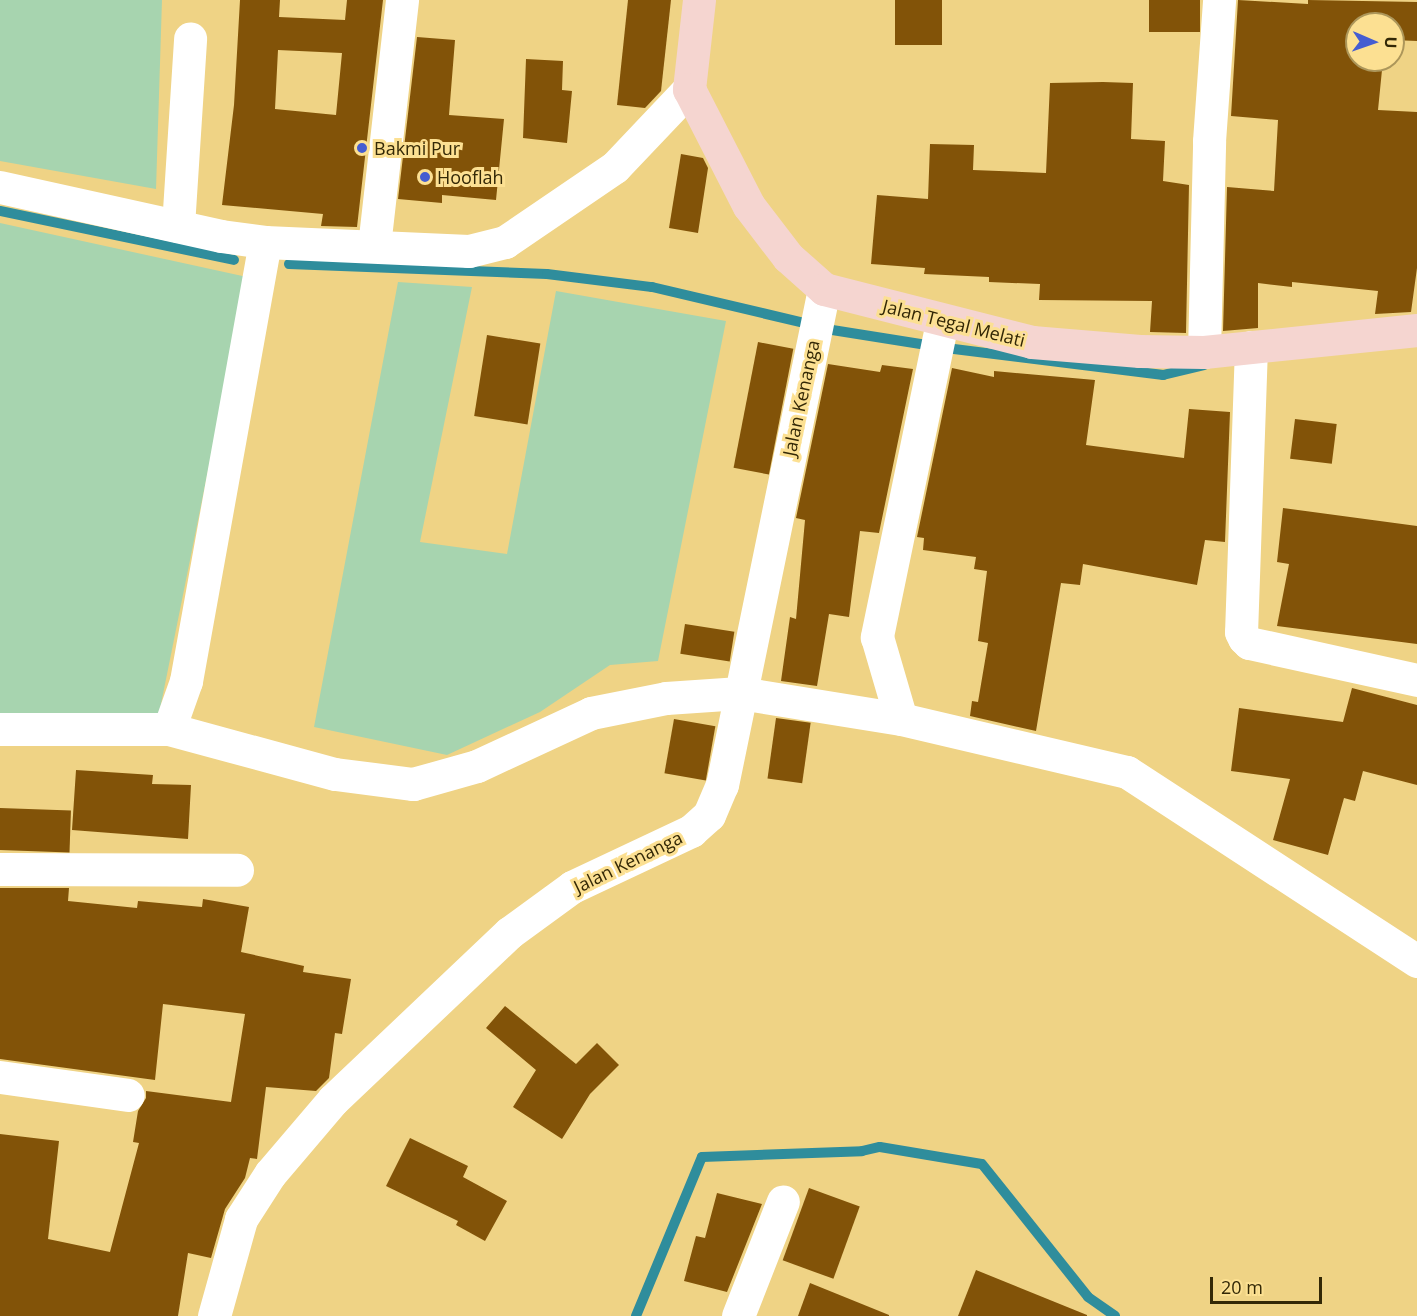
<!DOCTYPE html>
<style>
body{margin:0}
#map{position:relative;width:1417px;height:1316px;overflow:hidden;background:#efd385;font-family:"Open Sans",sans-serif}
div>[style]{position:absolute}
.green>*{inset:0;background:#a7d4af}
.stream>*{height:10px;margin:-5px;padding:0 5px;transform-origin:5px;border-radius:5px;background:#2f8d9c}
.building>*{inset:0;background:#825308;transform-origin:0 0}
.street>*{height:33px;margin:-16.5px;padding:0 16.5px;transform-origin:16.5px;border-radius:16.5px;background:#fff}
.secondary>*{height:33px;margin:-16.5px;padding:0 16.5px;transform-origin:16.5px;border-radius:16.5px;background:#f5d5d0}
.dots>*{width:16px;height:16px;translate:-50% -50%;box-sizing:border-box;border:3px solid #fce092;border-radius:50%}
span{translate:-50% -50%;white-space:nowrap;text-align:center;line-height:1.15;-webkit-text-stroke:6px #fce092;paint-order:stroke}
.poi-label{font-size:18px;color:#332806}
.left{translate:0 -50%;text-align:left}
.street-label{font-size:18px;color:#332806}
.north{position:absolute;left:1345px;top:12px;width:60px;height:60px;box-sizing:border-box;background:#fce092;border:2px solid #ac965a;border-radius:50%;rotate:92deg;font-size:16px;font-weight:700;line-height:24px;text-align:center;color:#332806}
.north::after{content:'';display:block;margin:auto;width:21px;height:27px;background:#455dd1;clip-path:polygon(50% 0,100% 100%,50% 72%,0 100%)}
.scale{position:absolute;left:1210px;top:1277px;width:112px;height:27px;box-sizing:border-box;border:3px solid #332806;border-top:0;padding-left:8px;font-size:18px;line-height:21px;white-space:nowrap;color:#332806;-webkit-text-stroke:4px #fce092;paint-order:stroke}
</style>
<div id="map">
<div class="green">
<i style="clip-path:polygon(0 0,162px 0,156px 189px,0 161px)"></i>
<i style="clip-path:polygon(0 223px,247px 277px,159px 714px,0 718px)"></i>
<i style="clip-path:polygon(398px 282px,472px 287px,420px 542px,507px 554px,556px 291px,726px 321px,658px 661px,610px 665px,540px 712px,447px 755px,314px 727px)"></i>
</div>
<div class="stream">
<i style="left:0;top:211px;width:239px;rotate:11.8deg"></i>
<i style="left:289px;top:264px;width:258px;rotate:2.2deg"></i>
<i style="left:547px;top:274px;width:106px;rotate:7.1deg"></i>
<i style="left:652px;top:287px;width:156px;rotate:13.3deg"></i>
<i style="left:826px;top:329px;width:102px;rotate:9deg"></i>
<i style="left:954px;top:349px;width:211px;rotate:7.1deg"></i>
<i style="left:1163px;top:375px;width:42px;rotate:-13.7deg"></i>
<i style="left:636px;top:1316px;width:172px;rotate:-67.5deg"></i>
<i style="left:702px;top:1157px;width:160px;rotate:-2.1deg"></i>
<i style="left:862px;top:1151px;width:18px;rotate:-13deg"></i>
<i style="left:880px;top:1147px;width:103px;rotate:9.5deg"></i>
<i style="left:982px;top:1164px;width:170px;rotate:51.4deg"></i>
<i style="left:1088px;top:1297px;width:33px;rotate:35deg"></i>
</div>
<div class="building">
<i style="clip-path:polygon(evenodd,240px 0,280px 0,279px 17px,345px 20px,347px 0,383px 0,357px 227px,321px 226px,323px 214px,222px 205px,234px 105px,240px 0,278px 50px,342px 53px,336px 115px,275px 109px,278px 50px)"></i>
<i style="clip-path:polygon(628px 0,671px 0,661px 91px,645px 108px,617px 105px)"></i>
<i style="left:895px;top:0;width:47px;height:45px"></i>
<i style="left:1149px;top:0;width:51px;height:32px"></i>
<i style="clip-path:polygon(1238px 0,1308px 4px,1308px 0,1417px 2px,1417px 41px,1393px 40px,1393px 24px,1357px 24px,1357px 60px,1383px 60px,1378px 110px,1417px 112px,1417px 268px,1411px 312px,1375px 314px,1378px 291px,1292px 282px,1292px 287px,1258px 283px,1258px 328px,1223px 331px,1227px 187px,1274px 191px,1278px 120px,1231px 116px)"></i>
<i style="clip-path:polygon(417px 37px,455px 40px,449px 115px,504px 119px,496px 200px,442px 195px,442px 203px,398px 199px)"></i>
<i style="clip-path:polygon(526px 59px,563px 61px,562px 90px,572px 91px,567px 143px,523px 138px)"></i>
<i style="clip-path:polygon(1103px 82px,1133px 83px,1131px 139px,1165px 141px,1163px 181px,1189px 185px,1186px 333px,1150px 332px,1152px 301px,1039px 300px,1040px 284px,989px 282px,989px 277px,924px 274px,925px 268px,871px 264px,877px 195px,928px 199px,930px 144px,974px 145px,973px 170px,1046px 173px,1050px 83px)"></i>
<i style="clip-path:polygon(681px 154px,703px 158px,708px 168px,698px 233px,669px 228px)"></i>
<i style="left:487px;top:335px;width:54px;height:82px;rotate:9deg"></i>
<i style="left:758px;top:342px;width:36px;height:128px;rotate:11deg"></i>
<i style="clip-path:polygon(828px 364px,880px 372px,882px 365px,913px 369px,879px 533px,860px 531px,849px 617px,829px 614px,817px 686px,781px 681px,790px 617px,796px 619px,805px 520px,796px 518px)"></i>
<i style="clip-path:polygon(952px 368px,994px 377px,994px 371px,1095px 380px,1086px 445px,1184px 458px,1189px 409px,1230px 412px,1225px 542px,1205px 540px,1197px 585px,1083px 564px,1080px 585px,1061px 583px,1036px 731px,970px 716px,972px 701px,978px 702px,988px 643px,978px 641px,987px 571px,974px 569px,976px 557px,923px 550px,924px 538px,917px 537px)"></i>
<i style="left:1295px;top:419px;width:42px;height:40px;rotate:7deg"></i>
<i style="clip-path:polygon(1283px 508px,1417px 526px,1417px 644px,1277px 626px,1289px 564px,1277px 562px)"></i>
<i style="left:685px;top:624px;width:50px;height:30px;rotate:9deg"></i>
<i style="clip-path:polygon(1352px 688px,1417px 705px,1417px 785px,1363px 771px,1355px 801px,1344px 798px,1328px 855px,1273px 840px,1290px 779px,1231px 771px,1239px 708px,1343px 722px)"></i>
<i style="left:776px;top:718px;width:35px;height:61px;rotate:8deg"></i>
<i style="left:674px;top:719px;width:42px;height:55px;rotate:10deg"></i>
<i style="clip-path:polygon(76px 770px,153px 775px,152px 784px,191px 785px,188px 839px,72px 830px)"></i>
<i style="left:0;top:808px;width:71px;height:42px;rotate:2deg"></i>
<i style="clip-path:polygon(0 888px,69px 888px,68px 901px,137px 908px,138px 901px,202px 907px,203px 899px,249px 907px,241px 952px,304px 966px,303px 972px,351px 979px,342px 1034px,335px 1033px,329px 1078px,316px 1091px,266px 1087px,257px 1159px,250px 1158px,245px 1178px,225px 1209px,211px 1258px,188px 1253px,178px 1316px,0 1316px,0 1134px,59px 1141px,48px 1239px,110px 1252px,139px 1143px,133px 1142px,138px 1111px,146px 1098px,146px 1091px,231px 1102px,245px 1014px,163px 1004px,155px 1080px,0 1059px)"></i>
<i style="clip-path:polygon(505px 1006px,576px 1064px,597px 1043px,619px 1065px,590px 1094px,562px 1139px,513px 1107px,536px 1070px,486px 1028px)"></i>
<i style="clip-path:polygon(410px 1138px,468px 1166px,463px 1177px,507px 1201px,485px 1241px,456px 1225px,458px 1221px,386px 1186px)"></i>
<i style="left:809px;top:1188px;width:54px;height:77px;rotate:20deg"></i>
<i style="clip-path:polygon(717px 1193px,762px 1204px,727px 1292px,684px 1281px,696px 1236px,705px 1238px)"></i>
<i style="clip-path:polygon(976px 1270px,1087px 1315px,1087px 1316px,958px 1316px)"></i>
<i style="clip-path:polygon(810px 1283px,889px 1315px,889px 1316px,798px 1316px)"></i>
</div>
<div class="street">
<i style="left:0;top:187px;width:226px;rotate:12.5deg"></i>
<i style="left:221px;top:236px;width:44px;rotate:7.8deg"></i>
<i style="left:265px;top:242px;width:204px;rotate:2.5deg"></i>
<i style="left:469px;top:251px;width:37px;rotate:-14deg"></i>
<i style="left:505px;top:242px;width:133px;rotate:-34.3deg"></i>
<i style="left:615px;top:167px;width:108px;rotate:-46.5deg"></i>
<i style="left:178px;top:226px;width:188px;rotate:-86.3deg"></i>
<i style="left:374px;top:246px;width:248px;rotate:-83.5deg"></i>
<i style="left:942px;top:322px;width:322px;rotate:101.7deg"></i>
<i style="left:877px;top:637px;width:85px;rotate:73.7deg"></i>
<i style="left:901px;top:719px;width:232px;rotate:13.2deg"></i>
<i style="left:1127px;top:772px;width:346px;rotate:33.1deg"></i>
<i style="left:1251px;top:347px;width:285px;rotate:92deg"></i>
<i style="left:1241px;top:632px;width:7px;rotate:63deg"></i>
<i style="left:1244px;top:638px;width:7px;rotate:45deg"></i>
<i style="left:1249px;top:643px;width:172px;rotate:12.4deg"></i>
<i style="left:1204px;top:352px;width:211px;rotate:-88.6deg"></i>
<i style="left:1209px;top:141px;width:141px;rotate:-85.9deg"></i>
<i style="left:0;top:729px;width:169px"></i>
<i style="left:169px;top:729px;width:51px;rotate:-70.5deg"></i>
<i style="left:186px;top:681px;width:446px;rotate:-79.8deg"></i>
<i style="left:169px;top:729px;width:172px;rotate:15.2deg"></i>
<i style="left:335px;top:774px;width:79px;rotate:7.3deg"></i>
<i style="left:413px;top:784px;width:66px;rotate:-15.7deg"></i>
<i style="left:477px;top:766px;width:126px;rotate:-24.9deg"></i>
<i style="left:591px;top:713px;width:76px;rotate:-11.3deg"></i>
<i style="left:666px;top:698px;width:74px;rotate:-3.9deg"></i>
<i style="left:740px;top:693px;width:163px;rotate:9.2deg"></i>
<i style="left:0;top:869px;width:237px;rotate:0.2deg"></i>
<i style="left:0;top:1077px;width:129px;rotate:8deg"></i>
<i style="left:214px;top:1316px;width:101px;rotate:-74.4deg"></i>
<i style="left:241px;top:1219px;width:54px;rotate:-57.2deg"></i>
<i style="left:270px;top:1174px;width:97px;rotate:-49.6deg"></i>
<i style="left:333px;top:1100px;width:243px;rotate:-43.5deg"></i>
<i style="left:509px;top:933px;width:78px;rotate:-36.1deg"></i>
<i style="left:572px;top:887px;width:132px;rotate:-25.2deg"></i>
<i style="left:691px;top:831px;width:24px;rotate:-42deg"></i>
<i style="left:709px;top:815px;width:33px;rotate:-67deg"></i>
<i style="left:722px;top:785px;width:506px;rotate:-78.38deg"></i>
<i style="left:738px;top:1316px;width:123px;rotate:-68.6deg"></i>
</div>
<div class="secondary">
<i style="left:699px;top:0;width:90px;rotate:96.4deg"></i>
<i style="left:689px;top:89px;width:131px;rotate:62.9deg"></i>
<i style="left:749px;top:206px;width:64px;rotate:52.6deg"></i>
<i style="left:788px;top:257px;width:48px;rotate:41.6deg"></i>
<i style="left:824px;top:289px;width:215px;rotate:14.3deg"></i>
<i style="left:1032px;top:342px;width:108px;rotate:4.8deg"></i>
<i style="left:1140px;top:351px;width:64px;rotate:0.9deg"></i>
<i style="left:1204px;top:352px;width:214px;rotate:-5.9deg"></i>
</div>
<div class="dots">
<i style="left:362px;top:148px;background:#455dd1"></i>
<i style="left:425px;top:177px;background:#455dd1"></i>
</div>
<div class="poi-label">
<span class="left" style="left:374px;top:148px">Bakmi Pur</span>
<span class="left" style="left:437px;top:177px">Hooflah</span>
</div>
<div class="street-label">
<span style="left:954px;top:323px;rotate:14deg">Jalan Tegal Melati</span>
<span style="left:801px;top:398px;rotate:-78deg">Jalan Kenanga</span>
<span style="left:628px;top:862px;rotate:-26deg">Jalan Kenanga</span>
</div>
<div class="north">U</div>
<div class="scale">20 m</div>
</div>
